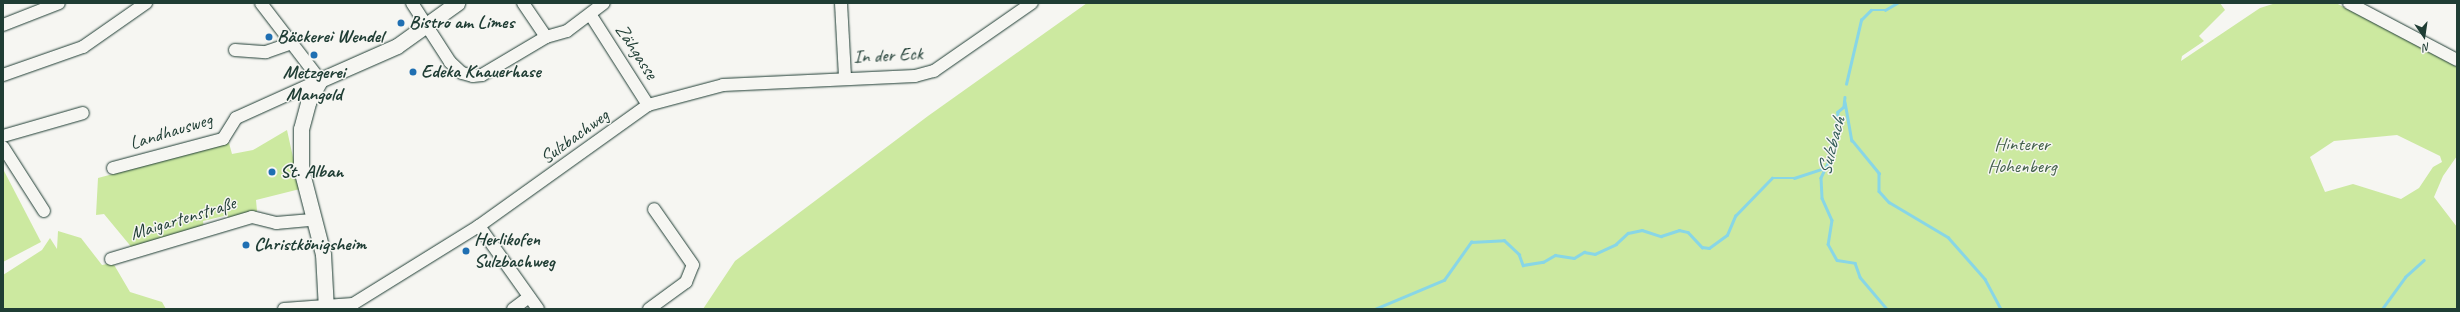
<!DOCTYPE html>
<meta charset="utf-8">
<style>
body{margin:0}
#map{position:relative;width:2460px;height:312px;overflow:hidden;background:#f6f6f2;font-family:Caveat,sans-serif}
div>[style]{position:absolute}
.green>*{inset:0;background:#cce9a0}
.stream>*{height:2.5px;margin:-1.25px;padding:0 1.25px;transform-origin:1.25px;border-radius:1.25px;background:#88d6e6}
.roads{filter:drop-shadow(0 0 1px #1f3d34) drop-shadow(0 0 1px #1f3d34)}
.minor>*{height:12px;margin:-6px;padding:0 6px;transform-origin:6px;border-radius:6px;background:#f6f6f2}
.major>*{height:15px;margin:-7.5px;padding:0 7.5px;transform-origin:7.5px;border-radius:7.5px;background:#f6f6f2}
.dots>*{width:11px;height:11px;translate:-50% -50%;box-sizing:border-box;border:2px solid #f6f6f2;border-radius:50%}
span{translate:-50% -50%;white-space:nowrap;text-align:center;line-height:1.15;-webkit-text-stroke:3px #f6f6f2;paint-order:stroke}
.poi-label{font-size:19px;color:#1f3d34;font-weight:700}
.left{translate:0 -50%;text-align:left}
.street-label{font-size:19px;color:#1f3d34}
.park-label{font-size:19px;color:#425f4a}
.water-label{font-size:20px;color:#345c58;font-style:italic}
.frame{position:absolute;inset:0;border:4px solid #1f3d34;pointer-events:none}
.north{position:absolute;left:2404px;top:16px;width:40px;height:40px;-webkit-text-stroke:3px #f6f6f2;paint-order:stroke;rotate:167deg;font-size:11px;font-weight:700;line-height:16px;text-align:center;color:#1f3d34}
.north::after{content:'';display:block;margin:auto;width:14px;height:18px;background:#1f3d34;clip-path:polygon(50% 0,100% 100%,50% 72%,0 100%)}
</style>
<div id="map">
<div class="green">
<i style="clip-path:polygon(evenodd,1087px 3px,2220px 3px,2225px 10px,2199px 36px,2204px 41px,2182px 56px,2181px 61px,2260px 8px,2276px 3px,2336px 3px,2457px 67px,2457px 156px,2443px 176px,2434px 197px,2457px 227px,2457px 309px,703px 309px,735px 261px,928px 116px,1087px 3px,2397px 135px,2440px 156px,2442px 162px,2433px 167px,2419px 188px,2401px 199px,2353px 184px,2325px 192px,2310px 157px,2334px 141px,2397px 135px)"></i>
<i style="clip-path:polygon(287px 130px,300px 189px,256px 200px,257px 211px,233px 219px,224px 216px,203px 221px,204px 228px,133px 249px,104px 214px,96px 215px,98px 178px,229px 143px,232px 154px,253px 150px)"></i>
<i style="clip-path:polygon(3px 169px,41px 242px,3px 262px)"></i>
<i style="clip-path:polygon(58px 231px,81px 238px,102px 265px,113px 263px,130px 292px,162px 302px,166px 309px,3px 309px,3px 275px,42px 250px,50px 238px,57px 249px)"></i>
</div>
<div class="stream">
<i style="left:1846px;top:84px;width:66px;rotate:-76.8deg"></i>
<i style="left:1861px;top:20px;width:14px;rotate:-45deg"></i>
<i style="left:1871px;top:10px;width:14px"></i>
<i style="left:1885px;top:10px;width:14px;rotate:-30deg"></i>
<i style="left:1845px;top:97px;width:10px;rotate:96deg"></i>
<i style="left:1844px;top:107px;width:8px;rotate:140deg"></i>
<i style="left:1838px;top:112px;width:37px;rotate:95deg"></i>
<i style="left:1835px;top:149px;width:32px;rotate:116deg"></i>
<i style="left:1821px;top:178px;width:20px;rotate:87deg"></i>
<i style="left:1822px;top:198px;width:24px;rotate:66deg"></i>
<i style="left:1832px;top:220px;width:24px;rotate:99deg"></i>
<i style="left:1828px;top:244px;width:18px;rotate:61deg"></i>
<i style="left:1837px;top:260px;width:18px;rotate:9deg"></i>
<i style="left:1855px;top:263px;width:15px;rotate:70deg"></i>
<i style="left:1860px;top:277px;width:42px;rotate:49.8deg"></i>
<i style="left:1845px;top:102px;width:39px;rotate:80deg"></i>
<i style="left:1852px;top:140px;width:43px;rotate:50.7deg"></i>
<i style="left:1879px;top:173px;width:18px;rotate:90deg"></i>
<i style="left:1879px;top:191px;width:15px;rotate:48deg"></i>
<i style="left:1889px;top:202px;width:69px;rotate:30.7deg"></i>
<i style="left:1948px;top:237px;width:56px;rotate:48.6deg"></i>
<i style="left:1985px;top:279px;width:34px;rotate:62deg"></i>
<i style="left:1375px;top:309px;width:75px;rotate:-22.8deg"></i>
<i style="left:1444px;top:280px;width:47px;rotate:-54.6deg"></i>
<i style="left:1471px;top:242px;width:33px;rotate:-3deg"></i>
<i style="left:1504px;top:240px;width:21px;rotate:43deg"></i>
<i style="left:1519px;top:254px;width:12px;rotate:70deg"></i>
<i style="left:1523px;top:265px;width:20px;rotate:-9deg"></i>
<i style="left:1543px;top:262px;width:14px;rotate:-30deg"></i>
<i style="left:1555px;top:255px;width:19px;rotate:9deg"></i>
<i style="left:1574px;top:258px;width:12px;rotate:-31deg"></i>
<i style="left:1584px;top:252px;width:11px;rotate:10deg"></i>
<i style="left:1595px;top:254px;width:23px;rotate:-25deg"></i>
<i style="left:1616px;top:244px;width:16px;rotate:-43deg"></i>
<i style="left:1628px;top:233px;width:14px;rotate:-12deg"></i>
<i style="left:1642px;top:230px;width:20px;rotate:18deg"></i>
<i style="left:1661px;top:236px;width:19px;rotate:-18deg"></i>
<i style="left:1679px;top:230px;width:9px;rotate:13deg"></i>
<i style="left:1688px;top:232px;width:21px;rotate:47deg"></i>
<i style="left:1702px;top:247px;width:7px;rotate:8deg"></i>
<i style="left:1709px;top:248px;width:22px;rotate:-36deg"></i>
<i style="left:1727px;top:235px;width:21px;rotate:-67deg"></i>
<i style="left:1735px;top:216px;width:53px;rotate:-45.8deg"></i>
<i style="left:1772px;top:178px;width:22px"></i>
<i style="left:1794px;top:178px;width:32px;rotate:-18deg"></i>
<i style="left:2382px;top:309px;width:39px;rotate:-54deg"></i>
<i style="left:2405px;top:277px;width:25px;rotate:-42deg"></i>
</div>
<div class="roads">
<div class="minor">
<i style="left:412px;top:3px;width:70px;rotate:57.2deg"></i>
<i style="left:450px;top:62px;width:16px;rotate:43deg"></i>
<i style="left:462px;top:73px;width:11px;rotate:15deg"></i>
<i style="left:473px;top:76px;width:9px;rotate:-6deg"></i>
<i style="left:482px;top:75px;width:74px;rotate:-30.7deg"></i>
<i style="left:546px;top:37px;width:22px;rotate:-16deg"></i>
<i style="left:567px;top:31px;width:46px;rotate:-37.1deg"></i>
<i style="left:523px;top:3px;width:41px;rotate:55.9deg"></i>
<i style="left:841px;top:3px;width:74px;rotate:86.9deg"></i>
<i style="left:2349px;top:3px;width:122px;rotate:27.8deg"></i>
<i style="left:590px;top:14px;width:108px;rotate:57.5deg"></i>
<i style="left:3px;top:25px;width:60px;rotate:-21.4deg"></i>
<i style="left:235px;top:50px;width:31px;rotate:4deg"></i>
<i style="left:266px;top:52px;width:24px;rotate:-19deg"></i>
<i style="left:3px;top:75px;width:85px;rotate:-19.3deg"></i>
<i style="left:83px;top:47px;width:77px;rotate:-34.9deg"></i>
<i style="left:3px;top:136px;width:83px;rotate:-16deg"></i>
<i style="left:3px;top:147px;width:76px;rotate:57.4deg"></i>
<i style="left:113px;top:168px;width:114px;rotate:-14.8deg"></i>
<i style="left:223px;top:139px;width:25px;rotate:-58deg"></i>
<i style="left:236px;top:118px;width:92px;rotate:-24.3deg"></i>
<i style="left:320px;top:80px;width:97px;rotate:-127.5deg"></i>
<i style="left:479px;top:226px;width:102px;rotate:54.6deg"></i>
<i style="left:111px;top:259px;width:147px;rotate:-16.6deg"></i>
<i style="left:252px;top:217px;width:25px;rotate:14deg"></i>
<i style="left:276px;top:223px;width:36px;rotate:-5deg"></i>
<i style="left:284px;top:309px;width:69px;rotate:-4.1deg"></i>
<i style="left:353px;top:304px;width:148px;rotate:-31.8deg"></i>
<i style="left:479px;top:226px;width:208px;rotate:-35.6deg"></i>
<i style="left:648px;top:105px;width:78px;rotate:-14.9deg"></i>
<i style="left:723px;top:85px;width:192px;rotate:-2.7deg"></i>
<i style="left:915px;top:76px;width:20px;rotate:-15deg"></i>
<i style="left:934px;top:71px;width:119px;rotate:-34.8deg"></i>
<i style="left:513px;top:309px;width:20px;rotate:-37deg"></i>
<i style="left:649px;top:309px;width:46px;rotate:-36.1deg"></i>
<i style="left:686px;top:282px;width:18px;rotate:-68deg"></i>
<i style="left:693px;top:265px;width:68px;rotate:-124.9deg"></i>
</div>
<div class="major">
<i style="left:326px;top:309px;width:55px;rotate:-93.1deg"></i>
<i style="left:323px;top:254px;width:88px;rotate:-104.5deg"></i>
<i style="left:301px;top:169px;width:40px;rotate:-90deg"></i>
<i style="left:301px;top:129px;width:28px;rotate:-75deg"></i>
<i style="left:308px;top:102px;width:25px;rotate:-61deg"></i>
<i style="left:320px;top:80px;width:84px;rotate:-23.8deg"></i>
<i style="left:397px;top:46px;width:74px;rotate:-35.6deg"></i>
</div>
</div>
<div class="dots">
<i style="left:401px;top:23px;background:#1f6fb2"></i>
<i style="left:269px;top:37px;background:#1f6fb2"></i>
<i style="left:314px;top:55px;background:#1f6fb2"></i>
<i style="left:413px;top:72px;background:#1f6fb2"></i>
<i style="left:272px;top:172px;background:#1f6fb2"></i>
<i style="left:246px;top:245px;background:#1f6fb2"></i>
<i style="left:466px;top:251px;background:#1f6fb2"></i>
</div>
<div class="poi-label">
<span class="left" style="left:409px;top:23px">Bistro am Limes</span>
<span class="left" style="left:277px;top:37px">Bäckerei Wendel</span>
<span class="left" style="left:421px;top:72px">Edeka Knauerhase</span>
<span style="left:314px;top:84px">Metzgerei<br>Mangold</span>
<span class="left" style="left:280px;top:172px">St. Alban</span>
<span class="left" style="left:474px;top:251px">Herlikofen<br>Sulzbachweg</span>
<span class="left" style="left:254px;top:245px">Christkönigsheim</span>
</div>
<div class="street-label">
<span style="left:636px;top:52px;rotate:57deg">Zähgasse</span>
<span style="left:888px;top:56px;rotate:-3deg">In der Eck</span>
<span style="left:171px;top:132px;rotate:-17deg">Landhausweg</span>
<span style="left:575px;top:137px;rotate:-36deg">Sulzbachweg</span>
<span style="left:183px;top:219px;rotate:-17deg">Maigartenstraße</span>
</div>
<div class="park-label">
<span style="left:2022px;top:156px">Hinterer<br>Hohenberg</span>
</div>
<div class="water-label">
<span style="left:1831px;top:146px;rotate:-75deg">Sulzbach</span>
</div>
<div class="frame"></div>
<div class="north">N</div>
</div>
